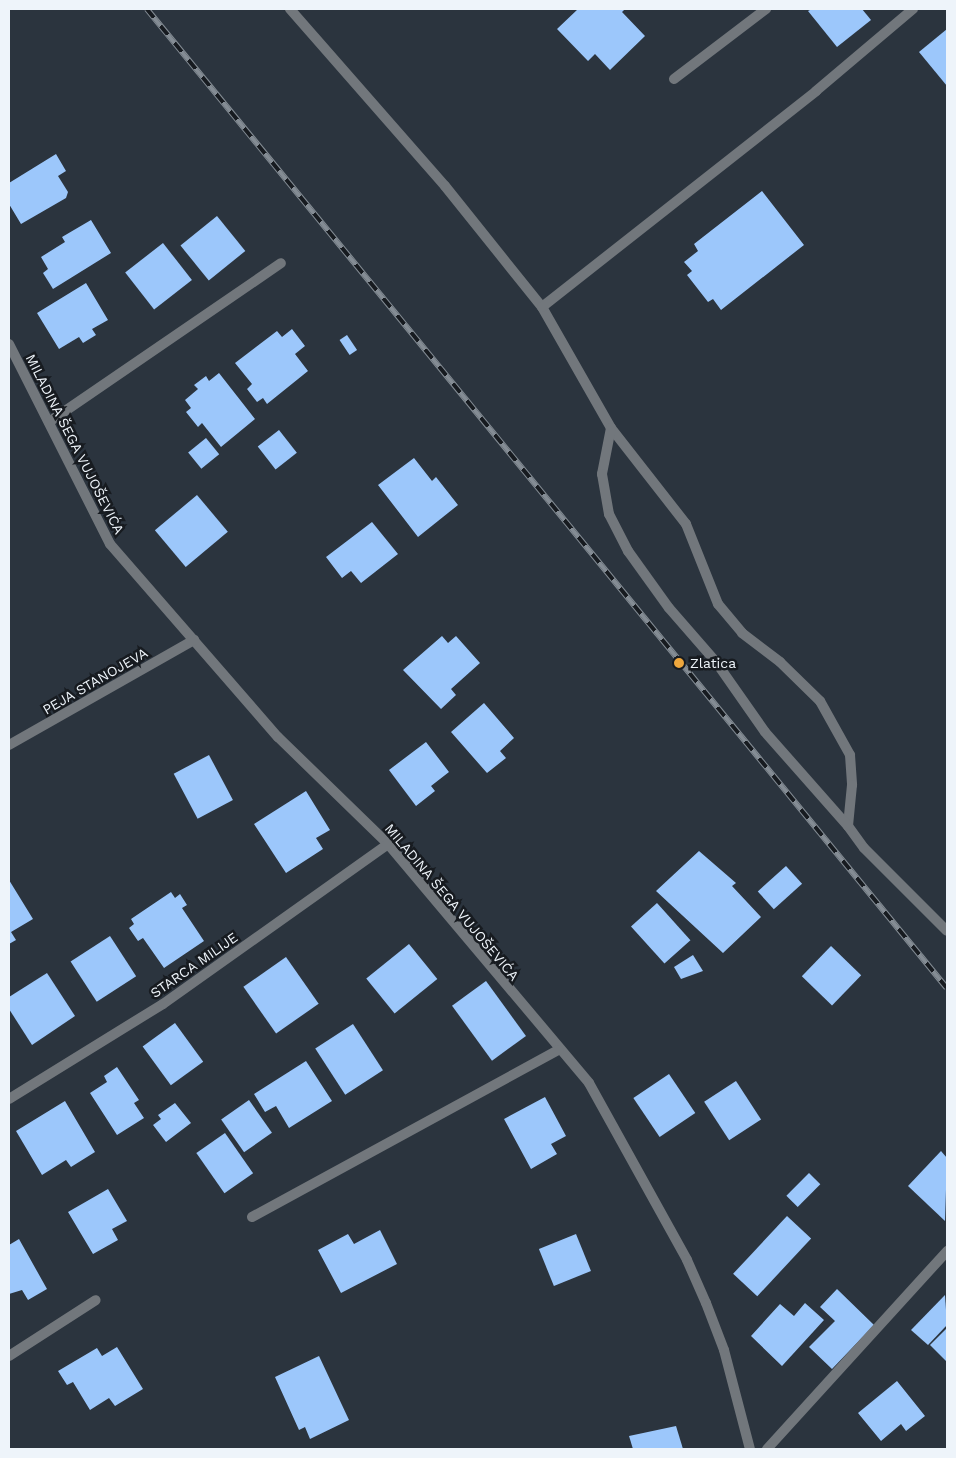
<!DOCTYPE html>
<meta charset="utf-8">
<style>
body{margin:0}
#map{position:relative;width:956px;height:1458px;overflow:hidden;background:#2b343e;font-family:"Work Sans",sans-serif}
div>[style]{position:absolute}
.building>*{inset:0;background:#9cc7fb;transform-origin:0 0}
.lane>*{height:10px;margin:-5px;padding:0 5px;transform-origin:5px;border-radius:5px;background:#72777c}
.street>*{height:10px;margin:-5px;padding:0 5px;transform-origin:5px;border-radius:5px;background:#72777c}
.rail>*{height:5.5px;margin-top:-2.75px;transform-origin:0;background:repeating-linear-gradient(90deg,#171b20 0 11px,#848c94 0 22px);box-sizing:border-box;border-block:1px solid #848c94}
.dots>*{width:14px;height:14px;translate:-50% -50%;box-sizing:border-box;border:2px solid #171b20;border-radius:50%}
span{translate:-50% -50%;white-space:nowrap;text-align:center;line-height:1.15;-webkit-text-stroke:5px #171b20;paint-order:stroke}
.street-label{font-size:14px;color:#eef4fa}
.poi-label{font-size:14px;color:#eef4fa}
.left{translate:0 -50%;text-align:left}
.frame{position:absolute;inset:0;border:10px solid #eef4fa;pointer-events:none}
</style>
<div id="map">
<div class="building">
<i style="clip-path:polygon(578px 9px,625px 9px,622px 12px,645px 36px,610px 70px,595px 54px,588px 61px,557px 29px)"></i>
<i style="clip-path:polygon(812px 9px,862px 9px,871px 20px,837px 47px,808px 11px)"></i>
<i style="clip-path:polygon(947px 29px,947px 86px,919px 52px)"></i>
<i style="clip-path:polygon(56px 154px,66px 171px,58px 176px,68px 192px,66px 198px,21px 224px,9px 204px,9px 183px)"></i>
<i style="clip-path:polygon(762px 191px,804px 245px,721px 310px,713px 299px,708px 302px,687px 275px,692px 271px,684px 262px,698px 251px,694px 244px)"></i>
<i style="left:217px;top:216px;width:45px;height:47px;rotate:51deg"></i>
<i style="clip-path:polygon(91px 220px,111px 253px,53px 289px,43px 273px,48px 269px,41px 257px,65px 242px,62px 237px)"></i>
<i style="left:163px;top:243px;width:47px;height:48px;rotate:52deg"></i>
<i style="clip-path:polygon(86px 283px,108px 320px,92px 329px,96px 335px,83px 343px,79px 337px,59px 349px,37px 313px)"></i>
<i style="clip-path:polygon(292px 329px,305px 346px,295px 354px,308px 371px,267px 404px,263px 398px,257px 402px,247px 389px,252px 384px,235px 363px,277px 331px,282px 337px)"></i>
<i style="left:347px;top:335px;width:18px;height:9px;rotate:56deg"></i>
<i style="clip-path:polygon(219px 373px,255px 419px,221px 447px,202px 423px,198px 427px,186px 412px,191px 408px,185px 400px,198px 389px,194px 385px,206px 376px,209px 381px)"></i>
<i style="left:279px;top:430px;width:29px;height:27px;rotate:52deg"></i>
<i style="left:206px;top:438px;width:21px;height:23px;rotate:51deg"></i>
<i style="clip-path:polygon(414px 458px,432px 481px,436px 477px,458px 505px,418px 537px,378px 485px)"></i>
<i style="left:197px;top:495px;width:48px;height:55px;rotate:50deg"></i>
<i style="clip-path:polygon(372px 522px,398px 554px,361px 583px,351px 571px,342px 578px,326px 557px)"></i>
<i style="clip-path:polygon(442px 636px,448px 643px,456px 636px,480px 663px,451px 689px,456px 695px,441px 709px,403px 670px)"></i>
<i style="clip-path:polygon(484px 703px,514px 738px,500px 751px,506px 758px,487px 773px,451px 732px)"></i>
<i style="clip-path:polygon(426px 742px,449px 772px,431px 786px,435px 791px,416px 806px,389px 770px)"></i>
<i style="left:209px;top:755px;width:51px;height:40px;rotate:62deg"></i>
<i style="clip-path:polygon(306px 791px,330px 830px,316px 838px,323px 849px,286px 873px,254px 824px)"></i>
<i style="clip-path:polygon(699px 851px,736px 883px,732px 886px,761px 917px,723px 953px,656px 891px)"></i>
<i style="left:786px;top:866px;width:24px;height:38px;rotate:48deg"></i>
<i style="clip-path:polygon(9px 880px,33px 919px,11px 932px,16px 940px,9px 944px)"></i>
<i style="clip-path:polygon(171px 892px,175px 898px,180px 894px,187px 905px,182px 908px,204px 941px,164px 968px,143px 938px,138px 941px,129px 928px,134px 924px,131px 919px)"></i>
<i style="left:657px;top:903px;width:50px;height:35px;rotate:48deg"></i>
<i style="left:110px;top:936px;width:48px;height:47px;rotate:57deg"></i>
<i style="left:409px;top:944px;width:45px;height:55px;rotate:51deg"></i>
<i style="left:831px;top:946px;width:42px;height:42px;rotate:44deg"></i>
<i style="clip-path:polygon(693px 955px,703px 971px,681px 979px,674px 967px)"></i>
<i style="left:286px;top:957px;width:57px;height:52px;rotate:55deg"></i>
<i style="clip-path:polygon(47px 973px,75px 1016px,32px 1045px,9px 1009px,9px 997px)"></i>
<i style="left:486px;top:981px;width:68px;height:42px;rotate:54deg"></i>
<i style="left:175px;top:1023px;width:48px;height:40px;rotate:54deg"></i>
<i style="left:353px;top:1024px;width:55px;height:45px;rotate:57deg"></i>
<i style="clip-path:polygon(306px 1061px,332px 1101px,289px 1128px,276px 1106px,265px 1112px,254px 1094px)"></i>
<i style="clip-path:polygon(117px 1067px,139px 1100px,134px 1103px,144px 1118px,117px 1135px,90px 1093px,107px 1082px,104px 1076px)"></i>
<i style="left:669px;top:1074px;width:47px;height:43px;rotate:56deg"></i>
<i style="left:736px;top:1081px;width:46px;height:38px;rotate:57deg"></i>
<i style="clip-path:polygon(545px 1097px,566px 1136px,551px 1144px,557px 1154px,531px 1169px,504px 1119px)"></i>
<i style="left:249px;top:1100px;width:40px;height:34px;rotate:55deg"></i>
<i style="clip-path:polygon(65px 1101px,95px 1152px,71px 1167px,66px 1160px,42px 1175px,16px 1131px)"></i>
<i style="clip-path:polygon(175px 1103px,191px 1123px,166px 1142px,153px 1125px,161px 1119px,158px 1115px)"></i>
<i style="left:225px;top:1133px;width:49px;height:35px;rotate:55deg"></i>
<i style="clip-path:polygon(941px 1151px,947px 1158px,945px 1221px,908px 1186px)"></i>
<i style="left:809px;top:1173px;width:16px;height:32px;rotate:45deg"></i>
<i style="clip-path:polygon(108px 1189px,127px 1221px,112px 1229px,118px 1240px,93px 1254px,68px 1212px)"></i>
<i style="left:787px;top:1216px;width:33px;height:79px;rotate:43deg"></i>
<i style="clip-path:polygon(380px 1230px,397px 1264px,341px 1293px,318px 1250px,348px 1234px,354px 1244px)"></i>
<i style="left:576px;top:1234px;width:40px;height:40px;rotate:68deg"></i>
<i style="clip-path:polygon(19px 1239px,47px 1289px,28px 1300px,22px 1290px,9px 1294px,9px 1245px)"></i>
<i style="clip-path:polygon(837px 1289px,874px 1325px,832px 1369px,809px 1347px,835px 1321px,820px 1307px)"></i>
<i style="clip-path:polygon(945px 1295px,947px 1325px,928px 1345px,911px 1330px)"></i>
<i style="clip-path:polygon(805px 1303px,824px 1320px,782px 1366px,751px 1336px,780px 1304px,794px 1316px)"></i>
<i style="clip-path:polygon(947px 1328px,947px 1362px,930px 1345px)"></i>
<i style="clip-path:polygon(117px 1347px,143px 1389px,115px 1406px,109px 1398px,90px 1410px,73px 1382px,67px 1385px,58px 1371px,97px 1348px,102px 1356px)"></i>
<i style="clip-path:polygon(319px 1356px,349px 1420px,310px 1439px,305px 1427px,299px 1430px,275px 1377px)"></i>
<i style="clip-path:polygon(897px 1381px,925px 1416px,906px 1431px,901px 1424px,881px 1441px,858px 1413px)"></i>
<i style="clip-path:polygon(676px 1426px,683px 1449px,633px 1449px,629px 1436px)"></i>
</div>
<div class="lane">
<i style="left:674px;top:79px;width:116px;rotate:-37.3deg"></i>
</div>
<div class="street">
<i style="left:290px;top:9px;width:235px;rotate:48.8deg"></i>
<i style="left:445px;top:186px;width:155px;rotate:51.3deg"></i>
<i style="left:542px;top:307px;width:139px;rotate:60.3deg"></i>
<i style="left:611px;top:428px;width:122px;rotate:52deg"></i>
<i style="left:686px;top:524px;width:86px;rotate:68.2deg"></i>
<i style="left:718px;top:604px;width:38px;rotate:50deg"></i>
<i style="left:742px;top:633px;width:48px;rotate:37.3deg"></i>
<i style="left:780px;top:662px;width:56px;rotate:44.3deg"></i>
<i style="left:820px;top:701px;width:62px;rotate:60.9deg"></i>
<i style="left:850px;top:755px;width:30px;rotate:86deg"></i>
<i style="left:852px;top:785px;width:41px;rotate:95.6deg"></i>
<i style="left:848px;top:826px;width:27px;rotate:54deg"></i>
<i style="left:864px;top:848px;width:117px;rotate:45deg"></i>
<i style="left:542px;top:307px;width:349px;rotate:-38.2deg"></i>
<i style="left:816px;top:91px;width:127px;rotate:-40.2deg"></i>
<i style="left:9px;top:344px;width:224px;rotate:63.2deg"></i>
<i style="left:110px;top:544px;width:256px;rotate:49deg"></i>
<i style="left:278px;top:737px;width:153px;rotate:44.2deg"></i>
<i style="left:388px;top:844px;width:312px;rotate:49.9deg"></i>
<i style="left:589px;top:1083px;width:202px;rotate:61deg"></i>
<i style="left:687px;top:1260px;width:47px;rotate:66.2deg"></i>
<i style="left:706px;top:1303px;width:50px;rotate:69deg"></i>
<i style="left:724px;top:1350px;width:102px;rotate:75.3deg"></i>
<i style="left:49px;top:422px;width:281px;rotate:-34.4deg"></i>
<i style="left:611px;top:428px;width:47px;rotate:101.1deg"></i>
<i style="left:602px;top:474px;width:41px;rotate:80.1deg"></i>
<i style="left:609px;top:514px;width:42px;rotate:62.8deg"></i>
<i style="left:628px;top:551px;width:70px;rotate:54.3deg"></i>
<i style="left:669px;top:608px;width:72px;rotate:49deg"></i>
<i style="left:716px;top:662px;width:85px;rotate:55deg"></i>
<i style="left:765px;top:732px;width:125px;rotate:48.6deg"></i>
<i style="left:9px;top:745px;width:213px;rotate:-29.6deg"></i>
<i style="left:9px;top:1099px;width:181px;rotate:-31.7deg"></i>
<i style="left:163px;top:1004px;width:276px;rotate:-35.4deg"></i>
<i style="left:252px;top:1217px;width:349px;rotate:-28.6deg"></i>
<i style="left:9px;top:1356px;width:103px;rotate:-32.8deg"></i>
<i style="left:767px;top:1449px;width:268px;rotate:-47.7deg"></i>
</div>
<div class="rail">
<i style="left:147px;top:9px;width:1264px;rotate:50.75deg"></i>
</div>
<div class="dots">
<i style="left:679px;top:663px;background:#eea73d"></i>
</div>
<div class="street-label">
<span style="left:75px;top:444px;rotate:63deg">MILADINA ŠEGA VUJOŠEVIĆA</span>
<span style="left:95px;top:681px;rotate:-30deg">PEJA STANOJEVA</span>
<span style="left:452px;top:902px;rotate:50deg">MILADINA ŠEGA VUJOŠEVIĆA</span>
<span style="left:194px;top:965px;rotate:-35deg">STARCA MILIJE</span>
</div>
<div class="poi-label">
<span class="left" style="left:690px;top:663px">Zlatica</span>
</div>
<div class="frame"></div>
</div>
